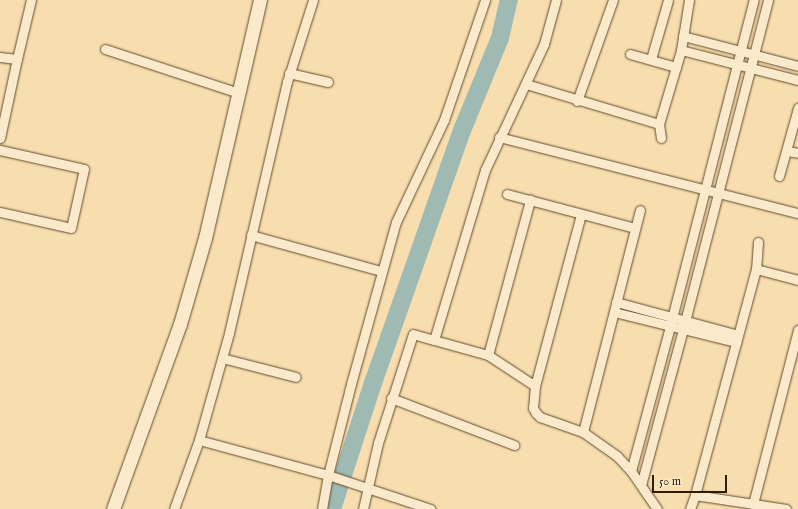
<!DOCTYPE html>
<style>
body{margin:0}
#map{position:relative;width:798px;height:509px;overflow:hidden;background:#f8ddaf;font-family:"IM FELL English",serif}
div>[style]{position:absolute}
.river>*{height:18px;margin:-9px;padding:0 9px;transform-origin:9px;border-radius:9px;background:#9fbab2}
.roads{filter:drop-shadow(0 0 1px #614c2c) drop-shadow(0 0 1px #614c2c)}
.street>*{height:9px;margin:-4.5px;padding:0 4.5px;transform-origin:4.5px;border-radius:4.5px;background:#fae9cb}
.secondary>*{height:13px;margin:-6.5px;padding:0 6.5px;transform-origin:6.5px;border-radius:6.5px;background:#fae9cb}
span{translate:-50% -50%;white-space:nowrap;text-align:center;line-height:1.15;-webkit-text-stroke:4px #fae9cb;paint-order:stroke}
.scale{position:absolute;left:652px;top:475px;width:75px;height:18px;box-sizing:border-box;border:2px solid #2f1c00;border-top:0;padding-left:5px;font-size:12px;line-height:14px;white-space:nowrap;color:#2f1c00;-webkit-text-stroke:3px #fae9cb;paint-order:stroke}
</style>
<div id="map">
<div class="river">
<i style="left:332px;top:509px;width:133px;rotate:-72deg"></i>
<i style="left:373px;top:383px;width:270px;rotate:-70.6deg"></i>
<i style="left:463px;top:128px;width:97px;rotate:-67.7deg"></i>
<i style="left:500px;top:38px;width:39px;rotate:-77deg"></i>
</div>
<div class="roads">
<div class="street">
<i style="left:556px;top:0;width:46px;rotate:105.3deg"></i>
<i style="left:544px;top:44px;width:139px;rotate:115.1deg"></i>
<i style="left:485px;top:170px;width:177px;rotate:106.7deg"></i>
<i style="left:434px;top:340px;width:56px;rotate:15.5deg"></i>
<i style="left:488px;top:355px;width:56px;rotate:33.4deg"></i>
<i style="left:535px;top:386px;width:22px;rotate:95deg"></i>
<i style="left:533px;top:408px;width:6px;rotate:59deg"></i>
<i style="left:536px;top:413px;width:6px;rotate:45deg"></i>
<i style="left:540px;top:417px;width:46px;rotate:19.2deg"></i>
<i style="left:583px;top:432px;width:42px;rotate:35.2deg"></i>
<i style="left:617px;top:456px;width:21px;rotate:47deg"></i>
<i style="left:631px;top:471px;width:46px;rotate:55.6deg"></i>
<i style="left:683px;top:36px;width:119px;rotate:14.6deg"></i>
<i style="left:105px;top:49px;width:141px;rotate:18.2deg"></i>
<i style="left:681px;top:50px;width:121px;rotate:14.4deg"></i>
<i style="left:630px;top:54px;width:48px;rotate:15.8deg"></i>
<i style="left:0;top:57px;width:17px;rotate:7deg"></i>
<i style="left:17px;top:59px;width:61px;rotate:-76.7deg"></i>
<i style="left:651px;top:59px;width:61px;rotate:-73.9deg"></i>
<i style="left:289px;top:73px;width:40px;rotate:13deg"></i>
<i style="left:526px;top:84px;width:139px;rotate:16.7deg"></i>
<i style="left:577px;top:101px;width:107px;rotate:-70.4deg"></i>
<i style="left:499px;top:137px;width:309px;rotate:14.3deg"></i>
<i style="left:0;top:138px;width:81px;rotate:-77.9deg"></i>
<i style="left:661px;top:138px;width:14px;rotate:-98deg"></i>
<i style="left:659px;top:124px;width:77px;rotate:-73.4deg"></i>
<i style="left:681px;top:50px;width:51px;rotate:-80.9deg"></i>
<i style="left:0;top:150px;width:86px;rotate:12.7deg"></i>
<i style="left:84px;top:169px;width:60px;rotate:102.4deg"></i>
<i style="left:71px;top:228px;width:73px;rotate:-167.3deg"></i>
<i style="left:787px;top:151px;width:11px;rotate:10deg"></i>
<i style="left:779px;top:176px;width:71px;rotate:-74.4deg"></i>
<i style="left:507px;top:194px;width:132px;rotate:14.9deg"></i>
<i style="left:251px;top:235px;width:135px;rotate:15.5deg"></i>
<i style="left:758px;top:242px;width:27px;rotate:94deg"></i>
<i style="left:756px;top:269px;width:234px;rotate:105.1deg"></i>
<i style="left:695px;top:495px;width:92px;rotate:8.7deg"></i>
<i style="left:756px;top:269px;width:43px;rotate:14.7deg"></i>
<i style="left:616px;top:302px;width:126px;rotate:15.1deg"></i>
<i style="left:614px;top:312px;width:126px;rotate:13.8deg"></i>
<i style="left:488px;top:355px;width:161px;rotate:-74.8deg"></i>
<i style="left:222px;top:358px;width:76px;rotate:14.4deg"></i>
<i style="left:535px;top:386px;width:178px;rotate:-75deg"></i>
<i style="left:391px;top:398px;width:132px;rotate:20.9deg"></i>
<i style="left:583px;top:432px;width:229px;rotate:-75.6deg"></i>
<i style="left:199px;top:440px;width:134px;rotate:15.2deg"></i>
<i style="left:328px;top:475px;width:108px;rotate:18.4deg"></i>
<i style="left:631px;top:471px;width:150px;rotate:-74.9deg"></i>
<i style="left:670px;top:326px;width:337px;rotate:-75.6deg"></i>
<i style="left:641px;top:485px;width:162px;rotate:-74.9deg"></i>
<i style="left:683px;top:329px;width:340px;rotate:-75.5deg"></i>
<i style="left:753px;top:504px;width:180px;rotate:-75.5deg"></i>
<i style="left:174px;top:509px;width:73px;rotate:-70.1deg"></i>
<i style="left:199px;top:440px;width:111px;rotate:-74.3deg"></i>
<i style="left:229px;top:333px;width:258px;rotate:-77deg"></i>
<i style="left:287px;top:82px;width:86px;rotate:-72.4deg"></i>
<i style="left:322px;top:509px;width:35px;rotate:-80deg"></i>
<i style="left:328px;top:475px;width:94px;rotate:-75.8deg"></i>
<i style="left:351px;top:384px;width:168px;rotate:-74.5deg"></i>
<i style="left:396px;top:222px;width:113px;rotate:-64.8deg"></i>
<i style="left:444px;top:120px;width:127px;rotate:-71.1deg"></i>
<i style="left:363px;top:509px;width:68px;rotate:-77.2deg"></i>
<i style="left:378px;top:443px;width:114px;rotate:-72.2deg"></i>
<i style="left:413px;top:334px;width:22px;rotate:16deg"></i>
<i style="left:690px;top:509px;width:15px;rotate:-70deg"></i>
</div>
<div class="secondary">
<i style="left:113px;top:509px;width:197px;rotate:-70.1deg"></i>
<i style="left:180px;top:324px;width:90px;rotate:-73.8deg"></i>
<i style="left:205px;top:238px;width:244px;rotate:-77deg"></i>
</div>
</div>
<div class="scale">50 m</div>
</div>
